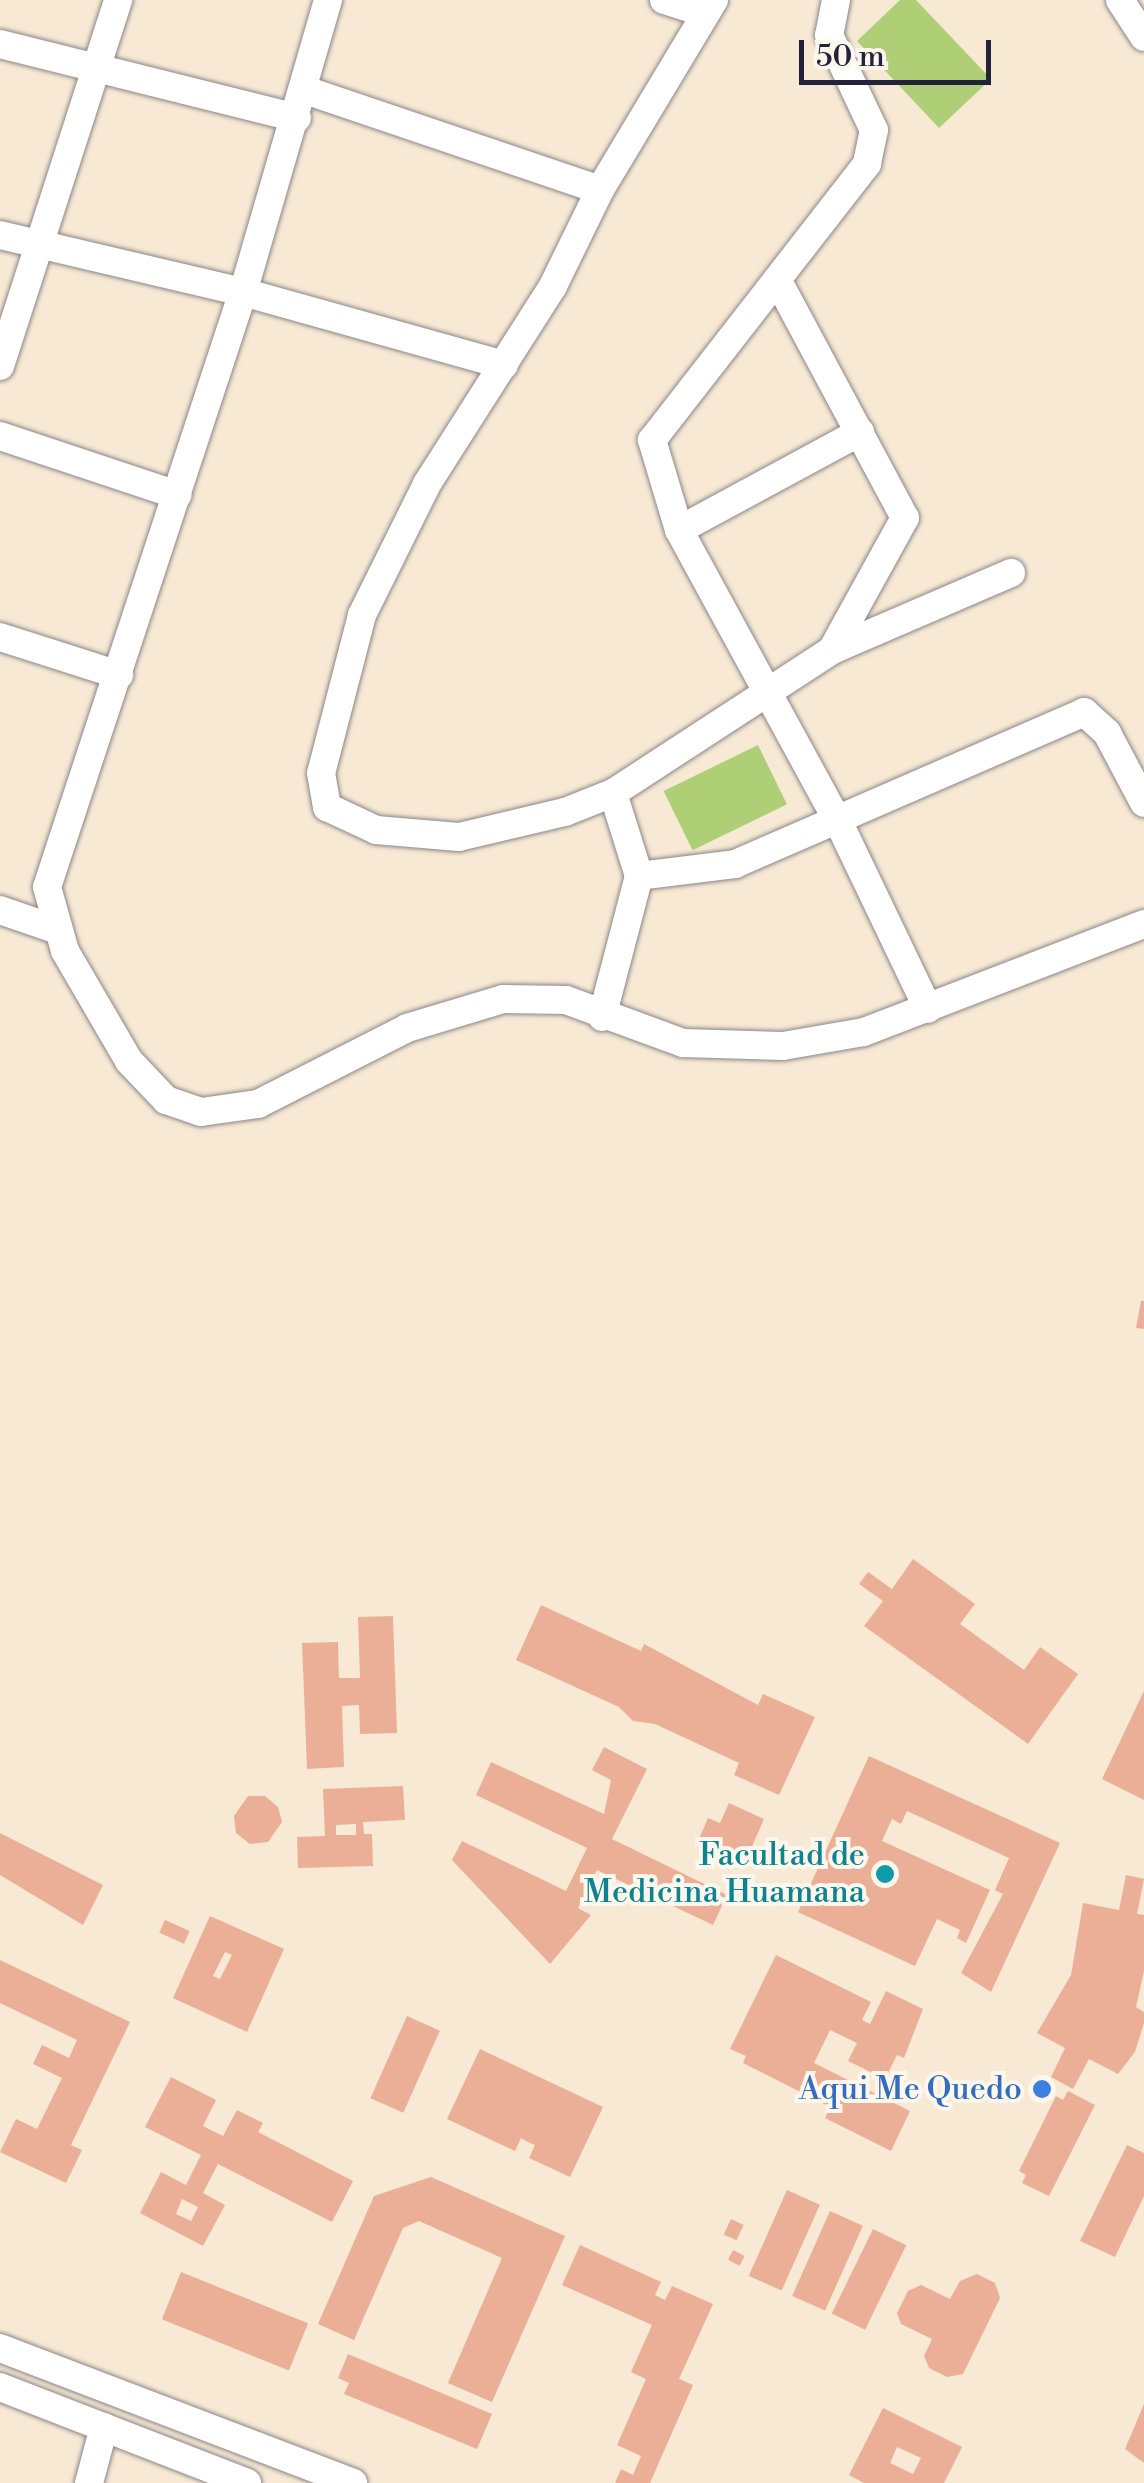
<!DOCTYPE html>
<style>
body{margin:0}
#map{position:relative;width:1144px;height:2483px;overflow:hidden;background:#f7e9d4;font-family:"Libre Bodoni",serif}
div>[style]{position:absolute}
.green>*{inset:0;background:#afcf76;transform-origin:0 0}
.building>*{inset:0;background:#ebaf97;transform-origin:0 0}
.roads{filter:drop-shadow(0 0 2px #8c8688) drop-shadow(0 0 2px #8c8688)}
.minor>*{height:28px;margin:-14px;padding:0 14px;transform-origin:14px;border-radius:14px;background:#fff}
.dots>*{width:28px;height:28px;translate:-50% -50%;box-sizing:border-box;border:5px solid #fbf7ec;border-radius:50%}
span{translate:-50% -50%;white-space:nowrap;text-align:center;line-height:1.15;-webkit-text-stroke:8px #fbf7ec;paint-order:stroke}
.culture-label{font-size:32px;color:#0d838f}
.right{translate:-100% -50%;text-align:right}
.shop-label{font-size:32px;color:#366cbe}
.scale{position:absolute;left:799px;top:40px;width:192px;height:45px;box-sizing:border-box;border:5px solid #22223b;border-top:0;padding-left:12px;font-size:30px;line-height:35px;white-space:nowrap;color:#22223b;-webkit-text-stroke:8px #fbf7ec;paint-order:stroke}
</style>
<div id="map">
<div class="green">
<i style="clip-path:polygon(900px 0,916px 0,991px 79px,939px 128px,857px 41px)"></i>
<i style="left:758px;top:745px;width:66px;height:105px;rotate:64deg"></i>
</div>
<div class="building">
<i style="clip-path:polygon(1141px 1301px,1144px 1301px,1144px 1329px,1136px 1328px)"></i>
<i style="clip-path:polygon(913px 1559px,975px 1604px,960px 1624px,1024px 1670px,1040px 1647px,1078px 1674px,1028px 1744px,864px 1626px,883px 1601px,859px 1584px,868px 1572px,892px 1589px)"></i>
<i style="clip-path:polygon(541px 1605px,641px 1651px,644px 1644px,758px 1705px,763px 1694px,815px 1717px,779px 1795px,734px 1775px,739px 1763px,655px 1724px,633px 1721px,619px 1707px,516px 1660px)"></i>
<i style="clip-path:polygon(393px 1616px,397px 1733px,360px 1734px,359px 1705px,342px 1706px,344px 1767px,307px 1769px,302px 1643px,338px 1642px,339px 1678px,360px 1678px,358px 1617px)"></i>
<i style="clip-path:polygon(1144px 1691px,1144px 1800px,1102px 1779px)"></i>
<i style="clip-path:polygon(604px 1747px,647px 1769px,612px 1839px,727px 1895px,713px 1925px,597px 1870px,578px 1908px,591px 1915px,550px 1964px,452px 1860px,462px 1841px,566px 1891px,587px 1848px,476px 1795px,491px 1762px,604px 1814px,611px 1780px,592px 1770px)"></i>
<i style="clip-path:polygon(869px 1756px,1060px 1843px,991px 1992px,961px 1973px,1003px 1894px,995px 1890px,1009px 1858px,907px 1811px,901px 1824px,892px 1819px,882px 1841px,990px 1890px,966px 1943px,957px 1938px,960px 1930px,937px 1919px,915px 1966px,798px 1912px)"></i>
<i style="clip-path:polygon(evenodd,403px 1786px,405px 1820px,363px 1822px,364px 1834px,372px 1834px,373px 1866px,298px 1868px,297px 1837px,325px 1836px,323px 1789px,403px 1786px,356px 1824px,356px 1835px,336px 1835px,336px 1825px,356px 1824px)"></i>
<i style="clip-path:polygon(248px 1796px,265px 1796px,278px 1807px,282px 1822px,268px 1842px,250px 1844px,236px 1833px,234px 1816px)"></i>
<i style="clip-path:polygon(729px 1803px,764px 1819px,746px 1860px,699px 1839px,708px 1818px,720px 1823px)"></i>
<i style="clip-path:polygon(0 1833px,103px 1885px,83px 1925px,0 1875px)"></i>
<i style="clip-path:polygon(1126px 1875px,1144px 1879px,1137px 1914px,1144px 1915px,1144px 1971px,1136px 2007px,1144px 2012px,1144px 2023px,1135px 2052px,1118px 2074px,1089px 2059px,1073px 2089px,1051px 2077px,1065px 2048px,1037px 2033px,1071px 1975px,1083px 1903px,1119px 1910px)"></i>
<i style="clip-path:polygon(evenodd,210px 1916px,284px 1949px,247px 2032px,173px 1998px,210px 1916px,225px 1952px,232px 1955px,220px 1979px,213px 1976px,225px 1952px)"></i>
<i style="left:165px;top:1920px;width:27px;height:14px;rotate:24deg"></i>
<i style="clip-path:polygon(776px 1955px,871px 2002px,862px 2020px,870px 2024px,886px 1991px,923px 2009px,904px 2058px,897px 2055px,885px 2079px,848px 2061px,857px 2043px,830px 2030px,814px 2063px,910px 2111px,891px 2151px,825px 2118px,830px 2107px,743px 2063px,746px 2056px,730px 2049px)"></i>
<i style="clip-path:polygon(0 1960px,130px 2022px,71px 2145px,82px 2150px,66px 2183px,0 2152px,16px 2119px,37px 2129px,62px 2078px,33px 2064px,42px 2045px,69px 2058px,77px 2040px,0 2003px)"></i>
<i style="left:407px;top:2016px;width:36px;height:90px;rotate:24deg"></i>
<i style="clip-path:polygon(480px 2049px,603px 2107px,570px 2177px,529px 2158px,535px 2145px,528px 2142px,521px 2138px,515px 2151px,447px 2119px)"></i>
<i style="clip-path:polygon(evenodd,171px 2077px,216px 2100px,203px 2126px,223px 2136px,237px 2110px,263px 2123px,258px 2132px,353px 2181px,332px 2222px,218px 2164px,203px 2193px,225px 2205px,203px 2246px,140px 2213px,161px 2172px,186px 2185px,201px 2155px,145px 2127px,171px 2077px,182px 2199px,198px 2207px,191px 2221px,176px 2214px,182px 2199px)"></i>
<i style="clip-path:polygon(1068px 2091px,1095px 2105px,1049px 2196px,1022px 2183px,1026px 2175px,1019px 2171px,1056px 2096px,1063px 2100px)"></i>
<i style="clip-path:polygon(1127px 2145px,1144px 2153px,1144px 2196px,1115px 2257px,1080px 2241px)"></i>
<i style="clip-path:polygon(431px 2177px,565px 2236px,492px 2402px,448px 2383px,502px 2258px,419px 2221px,403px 2228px,354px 2340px,318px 2324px,374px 2196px)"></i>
<i style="left:787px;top:2190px;width:36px;height:94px;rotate:24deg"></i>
<i style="left:830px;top:2211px;width:36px;height:93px;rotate:24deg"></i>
<i style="left:731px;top:2219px;width:14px;height:17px;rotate:25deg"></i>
<i style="left:873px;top:2229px;width:37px;height:94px;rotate:26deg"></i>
<i style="clip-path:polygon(580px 2245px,661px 2282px,655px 2295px,665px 2300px,672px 2286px,713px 2304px,679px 2379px,693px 2385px,650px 2483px,615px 2483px,621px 2469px,633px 2475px,641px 2456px,617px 2445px,646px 2379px,631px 2372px,652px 2325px,562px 2285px)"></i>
<i style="left:733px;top:2250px;width:13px;height:11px;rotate:27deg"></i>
<i style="left:181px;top:2272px;width:137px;height:51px;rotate:22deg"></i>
<i style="clip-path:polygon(977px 2274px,995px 2283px,1000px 2298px,963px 2374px,947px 2377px,929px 2368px,924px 2356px,932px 2339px,901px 2324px,897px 2313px,908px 2291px,921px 2285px,950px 2299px,960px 2281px)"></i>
<i style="clip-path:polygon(348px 2354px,492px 2414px,477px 2449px,344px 2394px,349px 2383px,338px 2378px)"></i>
<i style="clip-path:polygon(1144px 2404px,1144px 2463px,1125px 2449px)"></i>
<i style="clip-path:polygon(evenodd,883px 2408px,962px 2447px,944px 2483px,864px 2483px,849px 2475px,883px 2408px,897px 2447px,921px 2458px,913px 2474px,890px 2463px,897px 2447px)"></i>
</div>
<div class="roads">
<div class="minor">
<i style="left:328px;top:0;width:304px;rotate:106.2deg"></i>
<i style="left:243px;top:292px;width:626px;rotate:108.23deg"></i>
<i style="left:47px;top:887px;width:66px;rotate:74.3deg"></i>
<i style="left:65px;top:951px;width:127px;rotate:59.8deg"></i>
<i style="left:129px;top:1061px;width:54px;rotate:46.5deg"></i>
<i style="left:166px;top:1100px;width:37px;rotate:19deg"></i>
<i style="left:201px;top:1112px;width:58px;rotate:-8deg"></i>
<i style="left:258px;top:1104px;width:167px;rotate:-27deg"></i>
<i style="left:407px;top:1028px;width:100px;rotate:-16.8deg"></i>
<i style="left:503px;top:999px;width:63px;rotate:0.9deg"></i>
<i style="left:566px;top:1000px;width:125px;rotate:20.2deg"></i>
<i style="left:683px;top:1043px;width:100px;rotate:1.7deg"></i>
<i style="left:783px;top:1046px;width:82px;rotate:-9.8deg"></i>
<i style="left:864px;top:1032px;width:300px;rotate:-21.1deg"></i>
<i style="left:664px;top:0;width:43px;rotate:17.6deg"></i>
<i style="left:714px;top:0;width:222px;rotate:121deg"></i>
<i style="left:600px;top:190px;width:107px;rotate:116.1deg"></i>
<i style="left:553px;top:286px;width:235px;rotate:122.5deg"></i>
<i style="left:427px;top:484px;width:146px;rotate:116.4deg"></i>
<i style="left:362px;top:615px;width:163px;rotate:104.5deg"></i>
<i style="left:321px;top:773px;width:35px;rotate:80deg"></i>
<i style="left:327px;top:807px;width:54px;rotate:25.1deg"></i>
<i style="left:376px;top:830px;width:83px;rotate:4.8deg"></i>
<i style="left:459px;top:837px;width:109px;rotate:-13.3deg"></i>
<i style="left:565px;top:812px;width:52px;rotate:-21.6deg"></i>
<i style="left:613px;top:793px;width:262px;rotate:-33.1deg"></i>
<i style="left:832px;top:650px;width:151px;rotate:-61.1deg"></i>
<i style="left:905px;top:518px;width:269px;rotate:-118.2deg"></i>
<i style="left:836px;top:0;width:36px;rotate:101deg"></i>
<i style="left:829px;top:35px;width:105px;rotate:64.7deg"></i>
<i style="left:874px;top:130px;width:35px;rotate:102deg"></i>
<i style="left:867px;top:164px;width:350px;rotate:127.9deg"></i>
<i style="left:652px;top:440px;width:94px;rotate:73.3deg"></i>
<i style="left:679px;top:530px;width:334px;rotate:61.4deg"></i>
<i style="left:839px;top:823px;width:206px;rotate:64.4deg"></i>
<i style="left:1120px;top:0;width:44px;rotate:57deg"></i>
<i style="left:0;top:44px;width:306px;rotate:14deg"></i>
<i style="left:305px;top:90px;width:311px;rotate:18.7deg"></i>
<i style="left:0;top:235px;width:250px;rotate:13.2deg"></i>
<i style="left:243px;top:292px;width:271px;rotate:15.6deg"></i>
<i style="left:0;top:366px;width:385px;rotate:-72.1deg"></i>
<i style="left:0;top:436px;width:187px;rotate:18.4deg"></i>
<i style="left:679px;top:530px;width:206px;rotate:-28.4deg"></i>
<i style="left:0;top:637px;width:125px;rotate:17.7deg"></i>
<i style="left:832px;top:650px;width:195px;rotate:-23.3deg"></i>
<i style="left:639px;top:876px;width:97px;rotate:-7.1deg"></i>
<i style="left:735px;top:864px;width:381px;rotate:-23.5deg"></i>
<i style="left:1084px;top:712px;width:31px;rotate:42deg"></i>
<i style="left:1107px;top:733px;width:79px;rotate:62.1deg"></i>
<i style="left:0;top:910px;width:58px;rotate:19.1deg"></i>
<i style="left:602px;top:1017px;width:146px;rotate:-75.3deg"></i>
<i style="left:639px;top:876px;width:87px;rotate:-107.4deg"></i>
<i style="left:0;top:2348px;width:378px;rotate:20.9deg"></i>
<i style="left:0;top:2387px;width:265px;rotate:21.2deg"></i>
<i style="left:89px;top:2483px;width:58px;rotate:-75deg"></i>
</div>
</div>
<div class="dots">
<i style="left:885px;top:1874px;background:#0f9aa8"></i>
<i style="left:1042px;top:2089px;background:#3f7fe0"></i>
</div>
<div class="culture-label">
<span class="right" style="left:865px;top:1874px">Facultad de<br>Medicina Huamana</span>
</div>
<div class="shop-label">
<span class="right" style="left:1022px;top:2089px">Aqui Me Quedo</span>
</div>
<div class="scale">50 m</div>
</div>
